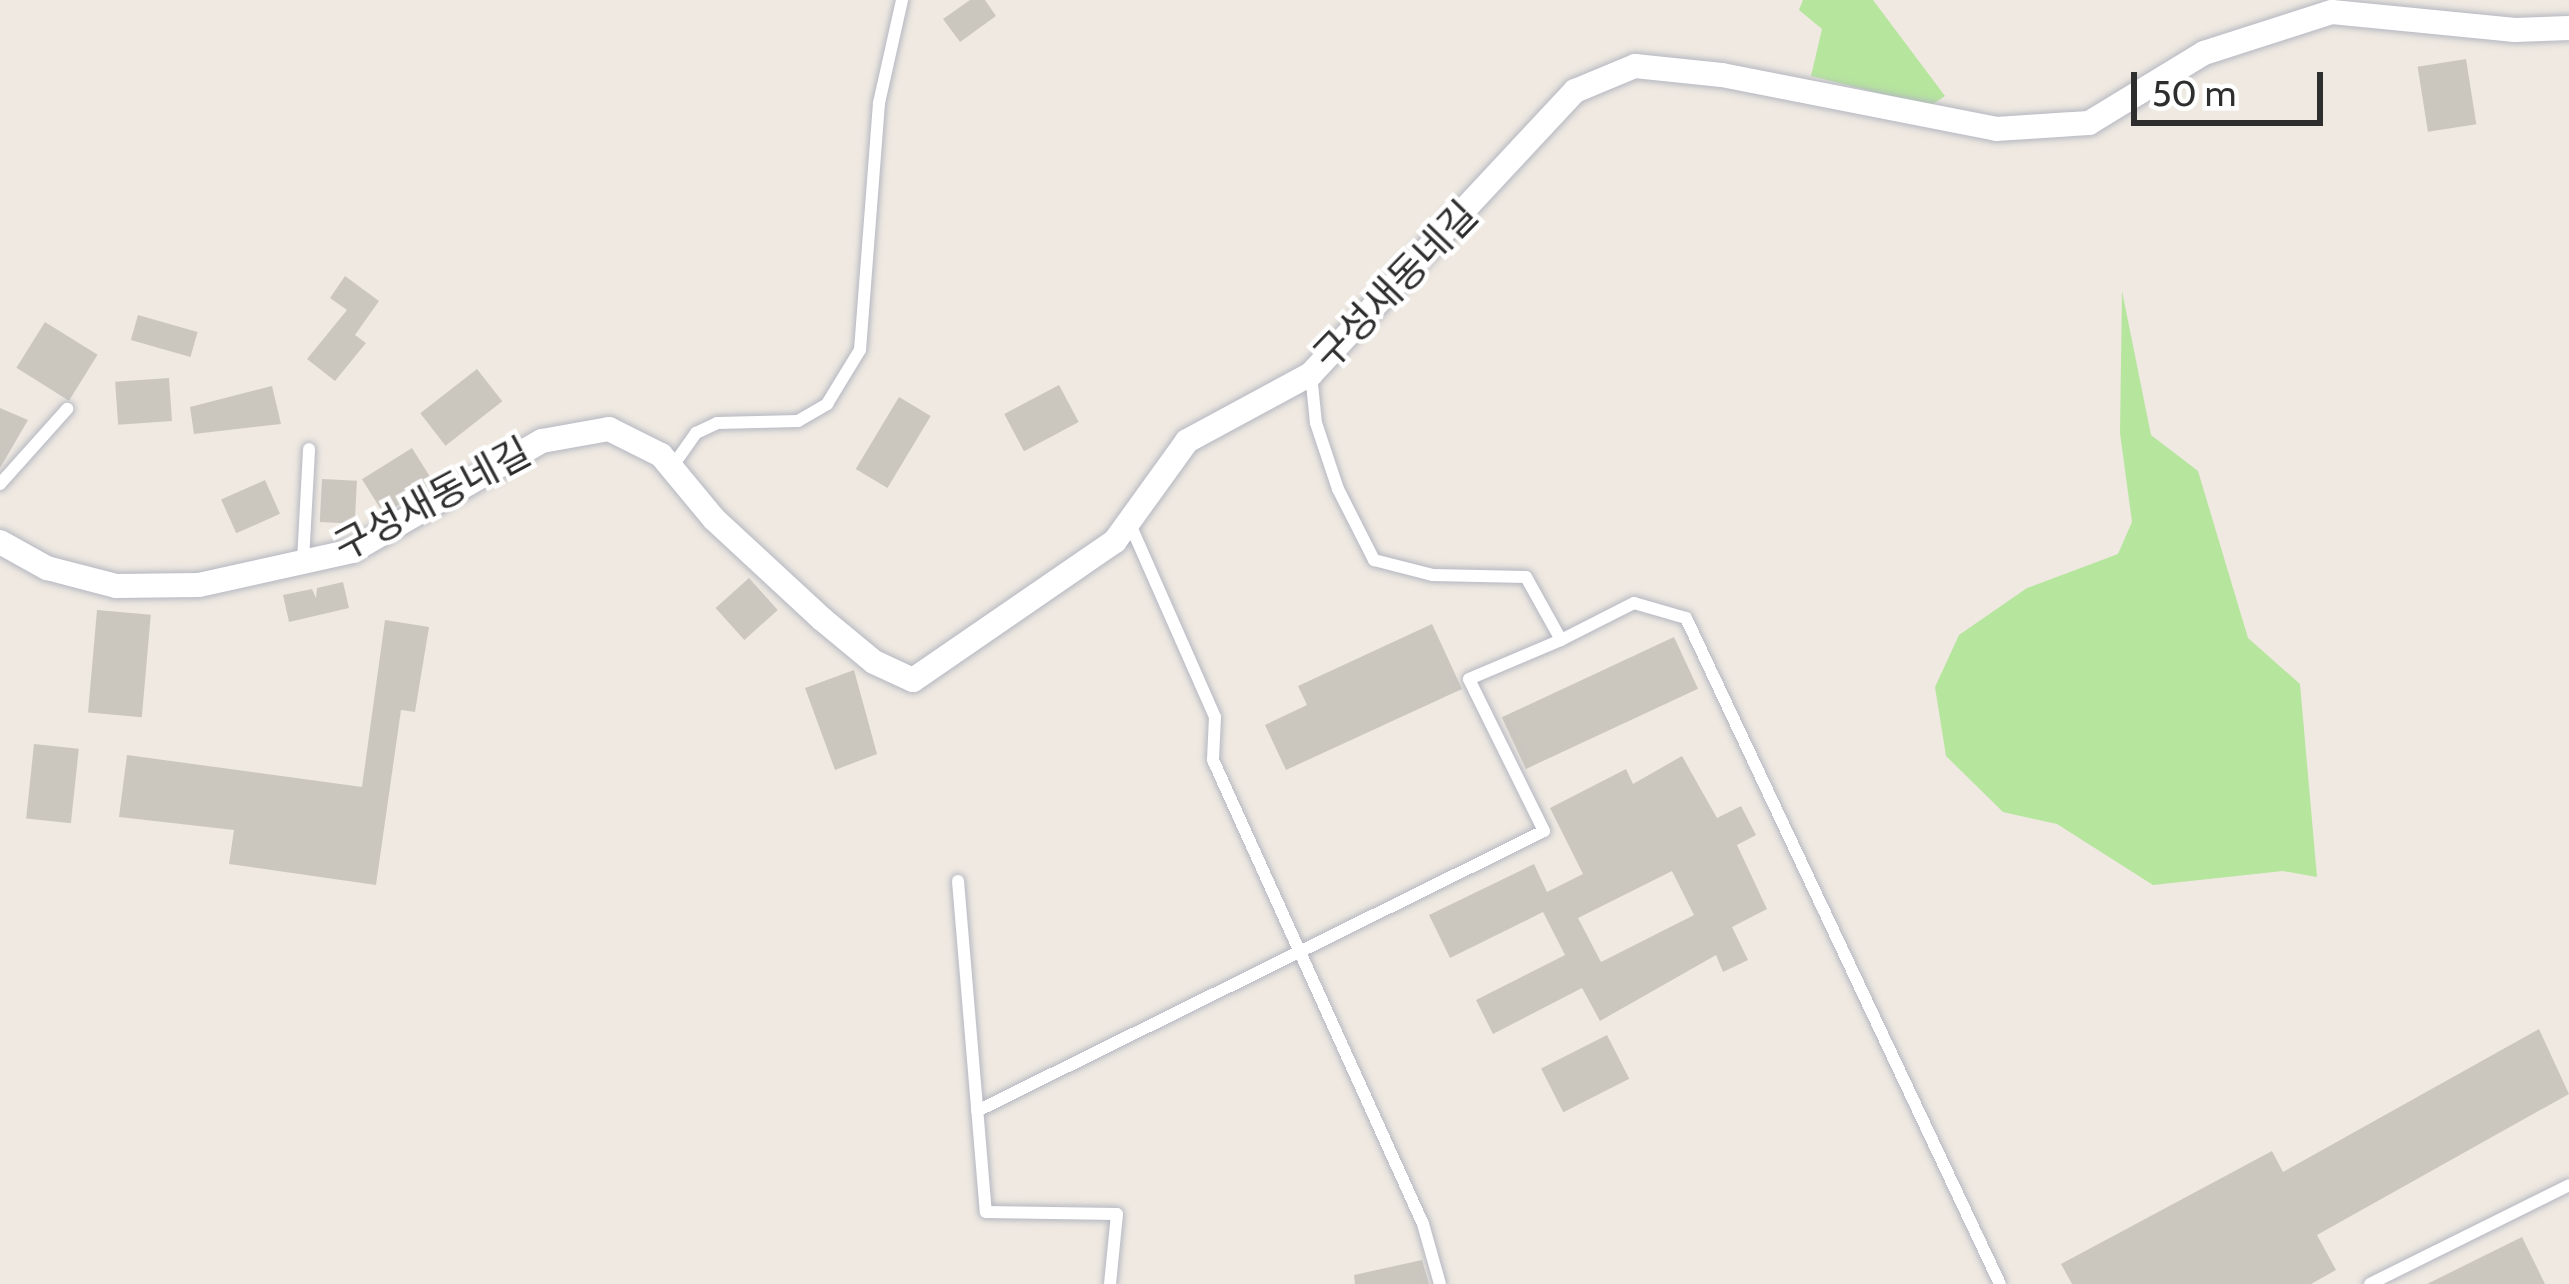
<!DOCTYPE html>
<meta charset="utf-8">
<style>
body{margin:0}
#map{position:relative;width:2569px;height:1284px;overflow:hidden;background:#efe9e1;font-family:Cabin,"Noto Sans KR",sans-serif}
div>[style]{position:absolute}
.green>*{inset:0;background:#b6e59e}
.building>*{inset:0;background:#cbc7bf;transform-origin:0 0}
.roads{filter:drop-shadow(0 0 3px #b4b7c1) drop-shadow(0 0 3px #b4b7c1)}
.service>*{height:12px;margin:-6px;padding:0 6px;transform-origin:6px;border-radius:6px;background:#fff}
.minor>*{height:24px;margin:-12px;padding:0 12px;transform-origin:12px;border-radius:12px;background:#fff}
span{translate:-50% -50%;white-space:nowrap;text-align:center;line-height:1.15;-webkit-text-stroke:9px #fff;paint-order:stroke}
.street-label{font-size:39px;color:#2e2e2e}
.scale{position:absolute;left:2131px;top:72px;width:192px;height:54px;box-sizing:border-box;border:6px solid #2e2e2e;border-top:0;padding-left:15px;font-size:36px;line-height:42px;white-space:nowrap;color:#2e2e2e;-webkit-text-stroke:9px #fff;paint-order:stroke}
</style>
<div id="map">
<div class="green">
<i style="clip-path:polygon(1803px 0,1873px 0,1945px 96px,1930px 106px,1811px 76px,1822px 29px,1799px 10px)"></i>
<i style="clip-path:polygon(2122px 291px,2151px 435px,2198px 471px,2248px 638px,2300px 684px,2317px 877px,2283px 871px,2153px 885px,2057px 824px,2003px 812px,1946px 756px,1935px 687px,1959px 635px,2027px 588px,2118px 554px,2132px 522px,2120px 433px)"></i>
</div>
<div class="building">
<i style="clip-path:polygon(970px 0,985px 0,996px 16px,960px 42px,943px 19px)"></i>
<i style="left:2466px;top:59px;width:66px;height:49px;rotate:81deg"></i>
<i style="clip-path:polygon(345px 276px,379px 301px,355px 335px,366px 343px,335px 381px,307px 359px,347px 310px,330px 298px)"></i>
<i style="left:138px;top:315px;width:62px;height:26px;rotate:16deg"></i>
<i style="left:45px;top:322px;width:62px;height:54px;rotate:32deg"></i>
<i style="left:477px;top:369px;width:41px;height:72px;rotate:52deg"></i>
<i style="left:169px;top:378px;width:43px;height:54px;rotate:86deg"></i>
<i style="left:1059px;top:385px;width:42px;height:62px;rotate:62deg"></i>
<i style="clip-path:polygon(272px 386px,281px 424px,194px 434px,190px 407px)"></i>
<i style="left:899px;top:397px;width:37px;height:84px;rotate:31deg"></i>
<i style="clip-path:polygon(0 408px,28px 420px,0 468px)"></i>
<i style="left:412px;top:448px;width:41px;height:59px;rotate:58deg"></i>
<i style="left:322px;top:479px;width:35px;height:43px;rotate:3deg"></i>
<i style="left:265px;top:480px;width:37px;height:48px;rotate:66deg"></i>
<i style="left:749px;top:578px;width:43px;height:45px;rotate:48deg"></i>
<i style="clip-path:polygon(343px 582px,349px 608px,289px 622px,283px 595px,312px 589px,316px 598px,317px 588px)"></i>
<i style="left:97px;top:610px;width:54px;height:103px;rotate:5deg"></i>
<i style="clip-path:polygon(385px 620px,429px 627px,415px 712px,401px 710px,376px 885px,229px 864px,234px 830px,119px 817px,127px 755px,362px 787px)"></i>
<i style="clip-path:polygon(1432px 624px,1462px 689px,1286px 770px,1265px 725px,1307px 705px,1298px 686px)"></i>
<i style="left:1674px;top:637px;width:57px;height:190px;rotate:65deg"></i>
<i style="clip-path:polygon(854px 670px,877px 754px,835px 770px,805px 688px)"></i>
<i style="left:34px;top:744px;width:45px;height:75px;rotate:6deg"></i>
<i style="clip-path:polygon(evenodd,1682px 756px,1717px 818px,1741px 806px,1756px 835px,1737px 845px,1767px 909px,1732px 927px,1748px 960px,1723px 972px,1716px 955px,1600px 1021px,1582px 988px,1493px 1034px,1476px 1000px,1565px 955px,1543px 912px,1450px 958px,1429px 915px,1534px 864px,1547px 892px,1583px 874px,1550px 808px,1626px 769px,1633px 784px,1682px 756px,1672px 871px,1694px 915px,1601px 962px,1578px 918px,1672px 871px)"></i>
<i style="clip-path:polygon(2539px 1029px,2569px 1094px,2317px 1235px,2336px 1270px,2311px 1284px,2072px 1284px,2061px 1264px,2272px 1151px,2283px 1172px)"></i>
<i style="left:1607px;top:1035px;width:49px;height:74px;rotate:63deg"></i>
<i style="clip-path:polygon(2522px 1237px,2545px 1284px,2427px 1284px)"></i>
<i style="clip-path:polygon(1422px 1260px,1429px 1284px,1355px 1284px,1354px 1275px)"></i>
</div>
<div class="roads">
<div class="service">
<i style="left:1311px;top:374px;width:49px;rotate:84.2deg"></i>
<i style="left:1316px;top:423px;width:70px;rotate:71.6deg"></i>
<i style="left:1338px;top:489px;width:80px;rotate:63.1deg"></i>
<i style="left:1374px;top:560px;width:61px;rotate:14.3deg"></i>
<i style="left:1433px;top:575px;width:93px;rotate:1.2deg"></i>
<i style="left:1526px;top:577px;width:72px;rotate:60.9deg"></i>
<i style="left:1561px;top:640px;width:82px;rotate:-26.9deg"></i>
<i style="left:1634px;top:603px;width:54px;rotate:16.1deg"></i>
<i style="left:1686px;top:618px;width:736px;rotate:64.76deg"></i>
<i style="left:672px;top:467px;width:42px;rotate:-54.8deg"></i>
<i style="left:696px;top:433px;width:23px;rotate:-25deg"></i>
<i style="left:717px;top:423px;width:81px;rotate:-1.4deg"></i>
<i style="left:798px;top:421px;width:34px;rotate:-30deg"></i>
<i style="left:827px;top:404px;width:63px;rotate:-58.6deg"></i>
<i style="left:860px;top:350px;width:248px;rotate:-85.6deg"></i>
<i style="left:879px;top:103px;width:106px;rotate:-77.4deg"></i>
<i style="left:0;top:484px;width:101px;rotate:-48.2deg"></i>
<i style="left:1129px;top:522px;width:213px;rotate:66.2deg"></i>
<i style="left:1215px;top:717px;width:43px;rotate:92.7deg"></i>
<i style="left:1213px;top:760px;width:509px;rotate:65.65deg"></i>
<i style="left:1423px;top:1224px;width:62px;rotate:74.2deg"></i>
<i style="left:303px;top:561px;width:112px;rotate:-86.9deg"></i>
<i style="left:958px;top:881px;width:332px;rotate:85.2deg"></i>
<i style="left:986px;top:1212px;width:131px;rotate:0.9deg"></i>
<i style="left:1117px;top:1214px;width:70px;rotate:95.7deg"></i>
<i style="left:977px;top:1111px;width:632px;rotate:-26.28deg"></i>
<i style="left:1544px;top:831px;width:169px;rotate:-116.3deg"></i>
<i style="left:1469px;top:679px;width:100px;rotate:-23deg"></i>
<i style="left:2370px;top:1284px;width:222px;rotate:-26.4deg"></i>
</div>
<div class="minor">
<i style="left:0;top:542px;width:54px;rotate:29deg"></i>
<i style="left:47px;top:568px;width:71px;rotate:14.6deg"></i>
<i style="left:116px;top:586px;width:83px;rotate:-0.7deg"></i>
<i style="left:199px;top:585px;width:157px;rotate:-12.5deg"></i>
<i style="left:352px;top:551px;width:220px;rotate:-30.1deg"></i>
<i style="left:542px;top:441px;width:68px;rotate:-10.2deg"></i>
<i style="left:609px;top:429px;width:58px;rotate:26.6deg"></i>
<i style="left:661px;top:455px;width:83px;rotate:50.4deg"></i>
<i style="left:714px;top:519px;width:147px;rotate:42.8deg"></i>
<i style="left:822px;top:619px;width:67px;rotate:39.6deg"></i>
<i style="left:874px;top:662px;width:43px;rotate:24.8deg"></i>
<i style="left:913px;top:680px;width:245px;rotate:-34.5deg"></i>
<i style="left:1115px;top:541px;width:123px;rotate:-54.2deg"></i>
<i style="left:1187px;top:441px;width:141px;rotate:-28.4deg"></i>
<i style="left:1311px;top:374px;width:387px;rotate:-47deg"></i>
<i style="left:1575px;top:91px;width:65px;rotate:-22.6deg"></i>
<i style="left:1635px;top:66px;width:87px;rotate:5.9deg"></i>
<i style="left:1722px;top:75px;width:279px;rotate:11.1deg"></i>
<i style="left:1996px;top:129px;width:93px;rotate:-3.7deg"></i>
<i style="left:2089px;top:123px;width:135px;rotate:-31.3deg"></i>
<i style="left:2204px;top:53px;width:134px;rotate:-17.8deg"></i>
<i style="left:2332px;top:12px;width:184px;rotate:5.6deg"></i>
<i style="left:2515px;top:30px;width:54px;rotate:-2.1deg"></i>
</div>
</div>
<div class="street-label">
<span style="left:1395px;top:285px;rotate:-46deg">구성새동네길</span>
<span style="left:432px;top:499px;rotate:-28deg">구성새동네길</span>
</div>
<div class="scale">50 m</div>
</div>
